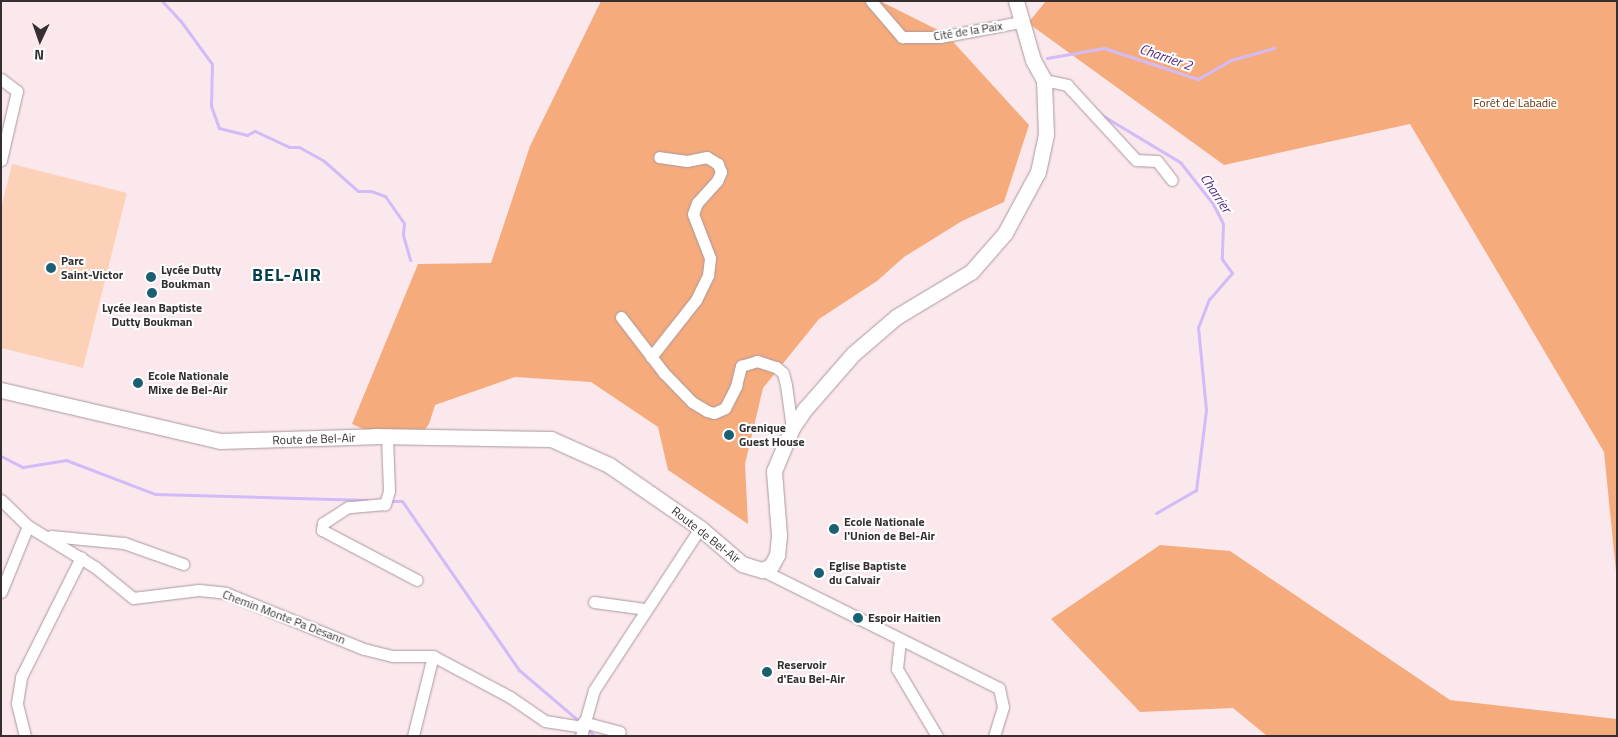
<!DOCTYPE html>
<meta charset="utf-8">
<style>
body{margin:0}
#map{position:relative;width:1618px;height:737px;overflow:hidden;background:#fbe8ed;font-family:"Titillium Web",sans-serif}
div>[style]{position:absolute}
.green>*{inset:0;background:#fdd1b7}
.forest>*{inset:0;background:#f6ab7c}
.stream>*{height:3px;margin:-1.5px;padding:0 1.5px;transform-origin:1.5px;border-radius:1.5px;background:#d3bbf7}
.roads{filter:drop-shadow(0 0 1px #aa989e) drop-shadow(0 0 1px #aa989e)}
.minor>*{height:11px;margin:-5.5px;padding:0 5.5px;transform-origin:5.5px;border-radius:5.5px;background:#fff}
.tertiary>*{height:15px;margin:-7.5px;padding:0 7.5px;transform-origin:7.5px;border-radius:7.5px;background:#fff}
.dots>*{width:14px;height:14px;translate:-50% -50%;box-sizing:border-box;border:2px solid #fff;border-radius:50%}
span{translate:-50% -50%;white-space:nowrap;text-align:center;line-height:1.15;-webkit-text-stroke:4px #fff;paint-order:stroke}
.street-label{font-size:12px;color:#362f31}
.park-label{font-size:12px;color:#60300c}
.poi-label{font-size:12px;color:#362f31;font-weight:700}
.left{translate:0 -50%;text-align:left}
.water-label{font-size:14px;color:#562c82;font-style:italic}
.district-label{font-size:18px;color:#06404f;font-weight:700;letter-spacing:1px}
.frame{position:absolute;inset:0;border:2px solid #362f31;pointer-events:none}
.north{position:absolute;left:15px;top:15px;width:50px;height:50px;-webkit-text-stroke:4px #fff;paint-order:stroke;rotate:183deg;font-size:14px;font-weight:700;line-height:20px;text-align:center;color:#362f31}
.north::after{content:'';display:block;margin:auto;width:18px;height:22px;background:#362f31;clip-path:polygon(50% 0,100% 100%,50% 72%,0 100%)}
</style>
<div id="map">
<div class="green">
<i style="clip-path:polygon(12px 164px,127px 193px,83px 368px,1px 348px,1px 209px)"></i>
</div>
<div class="forest">
<i style="clip-path:polygon(601px 1px,880px 1px,946px 34px,1029px 125px,1004px 202px,962px 221px,904px 257px,877px 281px,819px 319px,763px 388px,745px 464px,748px 524px,668px 470px,658px 427px,591px 382px,515px 377px,435px 405px,429px 424px,417px 439px,394px 443px,352px 424px,418px 264px,491px 263px,530px 146px)"></i>
<i style="clip-path:polygon(1046px 1px,1617px 1px,1617px 581px,1604px 452px,1410px 124px,1224px 165px,1028px 23px)"></i>
<i style="clip-path:polygon(1160px 545px,1230px 551px,1450px 700px,1617px 719px,1617px 736px,1267px 736px,1233px 708px,1140px 712px,1051px 619px)"></i>
</div>
<div class="stream">
<i style="left:162px;top:1px;width:26px;rotate:47deg"></i>
<i style="left:180px;top:20px;width:54px;rotate:54deg"></i>
<i style="left:212px;top:64px;width:42px;rotate:91.4deg"></i>
<i style="left:211px;top:106px;width:23px;rotate:70deg"></i>
<i style="left:219px;top:128px;width:29px;rotate:14deg"></i>
<i style="left:247px;top:135px;width:9px;rotate:-27deg"></i>
<i style="left:255px;top:131px;width:38px;rotate:25deg"></i>
<i style="left:289px;top:147px;width:10px"></i>
<i style="left:299px;top:147px;width:29px;rotate:29deg"></i>
<i style="left:324px;top:161px;width:45px;rotate:41.4deg"></i>
<i style="left:358px;top:191px;width:13px"></i>
<i style="left:371px;top:191px;width:15px;rotate:20deg"></i>
<i style="left:385px;top:196px;width:33px;rotate:55deg"></i>
<i style="left:404px;top:223px;width:12px;rotate:95deg"></i>
<i style="left:403px;top:235px;width:26px;rotate:74deg"></i>
<i style="left:1047px;top:58px;width:58px;rotate:-10deg"></i>
<i style="left:1104px;top:48px;width:99px;rotate:18.3deg"></i>
<i style="left:1198px;top:79px;width:38px;rotate:-30deg"></i>
<i style="left:1231px;top:60px;width:45px;rotate:-15.6deg"></i>
<i style="left:1100px;top:114px;width:93px;rotate:31deg"></i>
<i style="left:1180px;top:162px;width:53px;rotate:51.8deg"></i>
<i style="left:1213px;top:204px;width:22px;rotate:63deg"></i>
<i style="left:1223px;top:224px;width:35px;rotate:92deg"></i>
<i style="left:1222px;top:259px;width:17px;rotate:54deg"></i>
<i style="left:1232px;top:273px;width:35px;rotate:131deg"></i>
<i style="left:1209px;top:299px;width:30px;rotate:111deg"></i>
<i style="left:1198px;top:327px;width:83px;rotate:84.5deg"></i>
<i style="left:1206px;top:410px;width:81px;rotate:97.1deg"></i>
<i style="left:1196px;top:490px;width:46px;rotate:150.1deg"></i>
<i style="left:1px;top:456px;width:25px;rotate:27deg"></i>
<i style="left:23px;top:467px;width:44px;rotate:-9.2deg"></i>
<i style="left:66px;top:460px;width:95px;rotate:20.9deg"></i>
<i style="left:155px;top:494px;width:212px;rotate:1.6deg"></i>
<i style="left:389px;top:501px;width:13px"></i>
<i style="left:402px;top:501px;width:206px;rotate:55.3deg"></i>
<i style="left:519px;top:670px;width:80px;rotate:40.4deg"></i>
<i style="left:586px;top:728px;width:12px;rotate:42deg"></i>
</div>
<div class="roads">
<div class="minor">
<i style="left:871px;top:1px;width:48px;rotate:49.3deg"></i>
<i style="left:902px;top:37px;width:38px"></i>
<i style="left:940px;top:37px;width:81px;rotate:-10.6deg"></i>
<i style="left:1px;top:79px;width:20px;rotate:37deg"></i>
<i style="left:17px;top:91px;width:71px;rotate:103.1deg"></i>
<i style="left:1044px;top:80px;width:24px;rotate:12deg"></i>
<i style="left:1067px;top:85px;width:102px;rotate:47.4deg"></i>
<i style="left:1136px;top:160px;width:21px;rotate:3deg"></i>
<i style="left:1157px;top:161px;width:24px;rotate:52deg"></i>
<i style="left:621px;top:317px;width:71px;rotate:52.5deg"></i>
<i style="left:664px;top:373px;width:40px;rotate:46deg"></i>
<i style="left:692px;top:402px;width:17px;rotate:31deg"></i>
<i style="left:707px;top:411px;width:7px;rotate:16deg"></i>
<i style="left:714px;top:413px;width:12px;rotate:-24deg"></i>
<i style="left:725px;top:408px;width:25px;rotate:-63deg"></i>
<i style="left:736px;top:386px;width:21px;rotate:-76deg"></i>
<i style="left:741px;top:366px;width:17px;rotate:-17deg"></i>
<i style="left:757px;top:361px;width:20px;rotate:18deg"></i>
<i style="left:776px;top:367px;width:9px;rotate:41deg"></i>
<i style="left:783px;top:373px;width:12px;rotate:76deg"></i>
<i style="left:786px;top:385px;width:43px;rotate:82.1deg"></i>
<i style="left:651px;top:357px;width:73px;rotate:-51.7deg"></i>
<i style="left:696px;top:300px;width:28px;rotate:-64deg"></i>
<i style="left:708px;top:275px;width:17px;rotate:-83deg"></i>
<i style="left:710px;top:258px;width:47px;rotate:-111.1deg"></i>
<i style="left:693px;top:214px;width:12px;rotate:-70deg"></i>
<i style="left:697px;top:203px;width:30px;rotate:-48deg"></i>
<i style="left:717px;top:181px;width:10px;rotate:-66deg"></i>
<i style="left:721px;top:172px;width:9px;rotate:-111deg"></i>
<i style="left:718px;top:164px;width:13px;rotate:-148deg"></i>
<i style="left:707px;top:157px;width:20px;rotate:169deg"></i>
<i style="left:687px;top:161px;width:28px;rotate:-172deg"></i>
<i style="left:387px;top:436px;width:55px;rotate:87.9deg"></i>
<i style="left:389px;top:491px;width:14px;rotate:107deg"></i>
<i style="left:385px;top:504px;width:37px;rotate:175deg"></i>
<i style="left:348px;top:507px;width:30px;rotate:147deg"></i>
<i style="left:323px;top:523px;width:7px;rotate:98deg"></i>
<i style="left:322px;top:530px;width:107px;rotate:27.8deg"></i>
<i style="left:1px;top:500px;width:37px;rotate:44deg"></i>
<i style="left:28px;top:526px;width:79px;rotate:31.5deg"></i>
<i style="left:95px;top:567px;width:49px;rotate:39.2deg"></i>
<i style="left:133px;top:598px;width:66px;rotate:-6.9deg"></i>
<i style="left:199px;top:590px;width:27px;rotate:6deg"></i>
<i style="left:226px;top:593px;width:149px;rotate:22.1deg"></i>
<i style="left:364px;top:649px;width:30px;rotate:14deg"></i>
<i style="left:393px;top:656px;width:40px"></i>
<i style="left:433px;top:656px;width:87px;rotate:28deg"></i>
<i style="left:510px;top:697px;width:42px;rotate:34.4deg"></i>
<i style="left:545px;top:721px;width:36px;rotate:9deg"></i>
<i style="left:51px;top:536px;width:73px;rotate:5.5deg"></i>
<i style="left:124px;top:543px;width:63px;rotate:19.6deg"></i>
<i style="left:762px;top:570px;width:265px;rotate:26.5deg"></i>
<i style="left:999px;top:688px;width:19px;rotate:78deg"></i>
<i style="left:1003px;top:707px;width:30px;rotate:107deg"></i>
<i style="left:1px;top:592px;width:71px;rotate:-67.8deg"></i>
<i style="left:594px;top:602px;width:51px;rotate:7.8deg"></i>
<i style="left:900px;top:640px;width:29px;rotate:96deg"></i>
<i style="left:897px;top:669px;width:78px;rotate:59.2deg"></i>
<i style="left:583px;top:722px;width:38px;rotate:15deg"></i>
<i style="left:25px;top:736px;width:34px;rotate:-104deg"></i>
<i style="left:17px;top:703px;width:26px;rotate:-81deg"></i>
<i style="left:21px;top:677px;width:134px;rotate:-63.4deg"></i>
<i style="left:413px;top:736px;width:82px;rotate:-76deg"></i>
<i style="left:581px;top:736px;width:48px;rotate:-74.2deg"></i>
<i style="left:594px;top:690px;width:194px;rotate:-56.8deg"></i>
</div>
<div class="tertiary">
<i style="left:1px;top:390px;width:225px;rotate:13.1deg"></i>
<i style="left:220px;top:441px;width:155px;rotate:-1.8deg"></i>
<i style="left:375px;top:436px;width:176px;rotate:1deg"></i>
<i style="left:551px;top:439px;width:64px;rotate:24.1deg"></i>
<i style="left:609px;top:465px;width:111px;rotate:34.7deg"></i>
<i style="left:700px;top:528px;width:55px;rotate:40.6deg"></i>
<i style="left:742px;top:564px;width:21px;rotate:17deg"></i>
<i style="left:762px;top:570px;width:10px;rotate:-24deg"></i>
<i style="left:771px;top:566px;width:13px;rotate:-61deg"></i>
<i style="left:777px;top:555px;width:20px;rotate:-84deg"></i>
<i style="left:779px;top:535px;width:64px;rotate:-94.5deg"></i>
<i style="left:774px;top:471px;width:47px;rotate:-67.3deg"></i>
<i style="left:792px;top:428px;width:23px;rotate:-56deg"></i>
<i style="left:805px;top:409px;width:73px;rotate:-48.9deg"></i>
<i style="left:853px;top:354px;width:57px;rotate:-40.7deg"></i>
<i style="left:896px;top:317px;width:87px;rotate:-31deg"></i>
<i style="left:971px;top:272px;width:52px;rotate:-48.9deg"></i>
<i style="left:1005px;top:233px;width:69px;rotate:-61.6deg"></i>
<i style="left:1038px;top:172px;width:38px;rotate:-78deg"></i>
<i style="left:1046px;top:135px;width:55px;rotate:-92.1deg"></i>
<i style="left:1044px;top:80px;width:23px;rotate:-119deg"></i>
<i style="left:1033px;top:60px;width:61px;rotate:-106.1deg"></i>
</div>
</div>
<div class="dots">
<i style="left:51px;top:268px;background:#1b5f72"></i>
<i style="left:151px;top:277px;background:#1b5f72"></i>
<i style="left:152px;top:293px;background:#1b5f72"></i>
<i style="left:138px;top:383px;background:#1b5f72"></i>
<i style="left:729px;top:435px;background:#1b5f72"></i>
<i style="left:834px;top:529px;background:#1b5f72"></i>
<i style="left:819px;top:573px;background:#1b5f72"></i>
<i style="left:858px;top:618px;background:#1b5f72"></i>
<i style="left:767px;top:672px;background:#1b5f72"></i>
</div>
<div class="street-label">
<span style="left:968px;top:31px;rotate:-9deg">Cité de la Paix</span>
<span style="left:314px;top:439px;rotate:-2deg">Route de Bel-Air</span>
<span style="left:706px;top:535px;rotate:38deg">Route de Bel-Air</span>
<span style="left:284px;top:617px;rotate:21deg">Chemin Monte Pa Desann</span>
</div>
<div class="park-label">
<span style="left:1515px;top:103px">Forêt de Labadie</span>
</div>
<div class="poi-label">
<span class="left" style="left:61px;top:268px">Parc<br>Saint-Victor</span>
<span class="left" style="left:161px;top:277px">Lycée Dutty<br>Boukman</span>
<span style="left:152px;top:315px">Lycée Jean Baptiste<br>Dutty Boukman</span>
<span class="left" style="left:148px;top:383px">Ecole Nationale<br>Mixe de Bel-Air</span>
<span class="left" style="left:739px;top:435px">Grenique<br>Guest House</span>
<span class="left" style="left:844px;top:529px">Ecole Nationale<br>l'Union de Bel-Air</span>
<span class="left" style="left:829px;top:573px">Eglise Baptiste<br>du Calvair</span>
<span class="left" style="left:868px;top:618px">Espoir Haitien</span>
<span class="left" style="left:777px;top:672px">Reservoir<br>d'Eau Bel-Air</span>
</div>
<div class="water-label">
<span style="left:1166px;top:57px;rotate:19deg">Charrier 2</span>
<span style="left:1216px;top:193px;rotate:56deg">Charrier</span>
</div>
<div class="district-label">
<span style="left:287px;top:275px">BEL-AIR</span>
</div>
<div class="frame"></div>
<div class="north">N</div>
</div>
